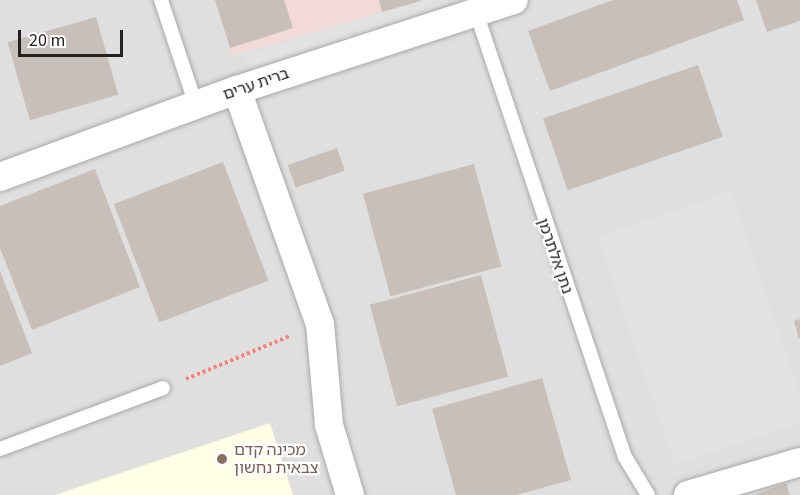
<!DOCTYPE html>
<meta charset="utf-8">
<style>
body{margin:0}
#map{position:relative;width:800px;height:495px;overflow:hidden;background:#f2efe9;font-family:"Source Sans 3","Noto Sans Hebrew",sans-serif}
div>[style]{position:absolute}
.residential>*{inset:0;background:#e0dfdf;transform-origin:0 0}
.commercial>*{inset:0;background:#f2dad9}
.education>*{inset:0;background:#ffffe5}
.parking>*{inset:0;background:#e2e2e2}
.building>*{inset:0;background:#c7bfb8;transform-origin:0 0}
.path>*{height:4px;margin-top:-2px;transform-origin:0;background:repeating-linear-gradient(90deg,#fa8072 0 3px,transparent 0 6px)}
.roads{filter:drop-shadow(0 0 2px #a9a9a9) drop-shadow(0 0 2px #a9a9a9)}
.lane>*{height:14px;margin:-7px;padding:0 7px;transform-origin:7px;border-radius:7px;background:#fff}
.street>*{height:28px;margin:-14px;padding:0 14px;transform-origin:14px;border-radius:14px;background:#fff}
.dots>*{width:16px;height:16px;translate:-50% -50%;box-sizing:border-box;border:3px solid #fff;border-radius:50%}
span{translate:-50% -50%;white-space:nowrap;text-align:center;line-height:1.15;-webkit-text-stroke:4.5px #fff;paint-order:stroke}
.street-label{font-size:16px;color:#222}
.education-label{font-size:16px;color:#785e54}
.left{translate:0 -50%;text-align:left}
.scale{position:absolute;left:18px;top:30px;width:105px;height:27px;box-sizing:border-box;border:3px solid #222;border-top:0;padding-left:8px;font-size:18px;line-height:21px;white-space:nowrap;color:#222;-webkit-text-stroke:4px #fff;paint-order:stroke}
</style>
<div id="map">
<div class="residential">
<i style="left:0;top:0;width:800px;height:495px"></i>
</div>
<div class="commercial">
<i style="clip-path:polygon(215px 0,423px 0,232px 56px)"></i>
</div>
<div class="education">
<i style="clip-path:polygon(270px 423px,293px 495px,55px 495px)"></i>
</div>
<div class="parking">
<i style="clip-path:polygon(423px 0,433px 0,437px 15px,250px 73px,244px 55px)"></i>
<i style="clip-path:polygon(731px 191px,800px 395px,800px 423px,675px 465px,598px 237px)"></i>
</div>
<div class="building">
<i style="clip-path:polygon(215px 0,284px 0,293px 28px,230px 48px)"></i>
<i style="clip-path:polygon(379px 0,421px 0,421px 1px,382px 12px)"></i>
<i style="clip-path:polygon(613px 0,737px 0,744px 20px,550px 91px,528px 31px)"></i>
<i style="clip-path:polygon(756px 0,800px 0,800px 21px,767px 32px)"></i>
<i style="left:96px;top:17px;width:81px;height:92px;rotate:74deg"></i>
<i style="left:698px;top:65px;width:76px;height:164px;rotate:71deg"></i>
<i style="left:337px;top:148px;width:24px;height:52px;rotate:71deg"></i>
<i style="left:223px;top:162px;width:127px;height:117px;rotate:69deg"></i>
<i style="left:474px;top:164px;width:106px;height:115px;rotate:75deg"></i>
<i style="clip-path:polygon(95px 169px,140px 287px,32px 330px,0 248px,0 206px)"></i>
<i style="clip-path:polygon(0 271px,32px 353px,0 366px)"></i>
<i style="left:481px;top:275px;width:105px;height:115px;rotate:75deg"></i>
<i style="clip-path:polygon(800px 319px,800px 338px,799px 339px,794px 321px)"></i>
<i style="clip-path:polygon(542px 378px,571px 480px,516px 495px,456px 495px,432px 409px)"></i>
<i style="clip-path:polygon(786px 483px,790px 495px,754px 495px)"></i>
</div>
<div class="path">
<i style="left:186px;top:379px;width:113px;rotate:-22.5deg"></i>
</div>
<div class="roads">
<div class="lane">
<i style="left:161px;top:0;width:111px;rotate:71.6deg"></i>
<i style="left:476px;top:12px;width:469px;rotate:71.5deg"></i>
<i style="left:625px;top:457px;width:44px;rotate:58.8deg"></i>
<i style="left:0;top:449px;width:174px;rotate:-20.5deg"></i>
</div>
<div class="street">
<i style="left:237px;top:90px;width:248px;rotate:70.5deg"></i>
<i style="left:320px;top:324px;width:101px;rotate:84.9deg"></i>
<i style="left:329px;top:425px;width:73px;rotate:73.3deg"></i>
<i style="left:0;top:177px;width:252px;rotate:-20.2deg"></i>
<i style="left:237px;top:90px;width:291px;rotate:-18deg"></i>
<i style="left:688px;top:495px;width:117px;rotate:-16.4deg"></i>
</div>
</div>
<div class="dots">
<i style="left:222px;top:459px;background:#8d6e63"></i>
</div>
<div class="street-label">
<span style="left:256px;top:84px;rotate:-19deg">ברית ערים</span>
<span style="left:555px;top:256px;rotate:71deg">נתן אלתרמן</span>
</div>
<div class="education-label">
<span class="left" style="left:234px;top:459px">מכינה קדם<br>צבאית נחשון</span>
</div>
<div class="scale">20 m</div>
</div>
